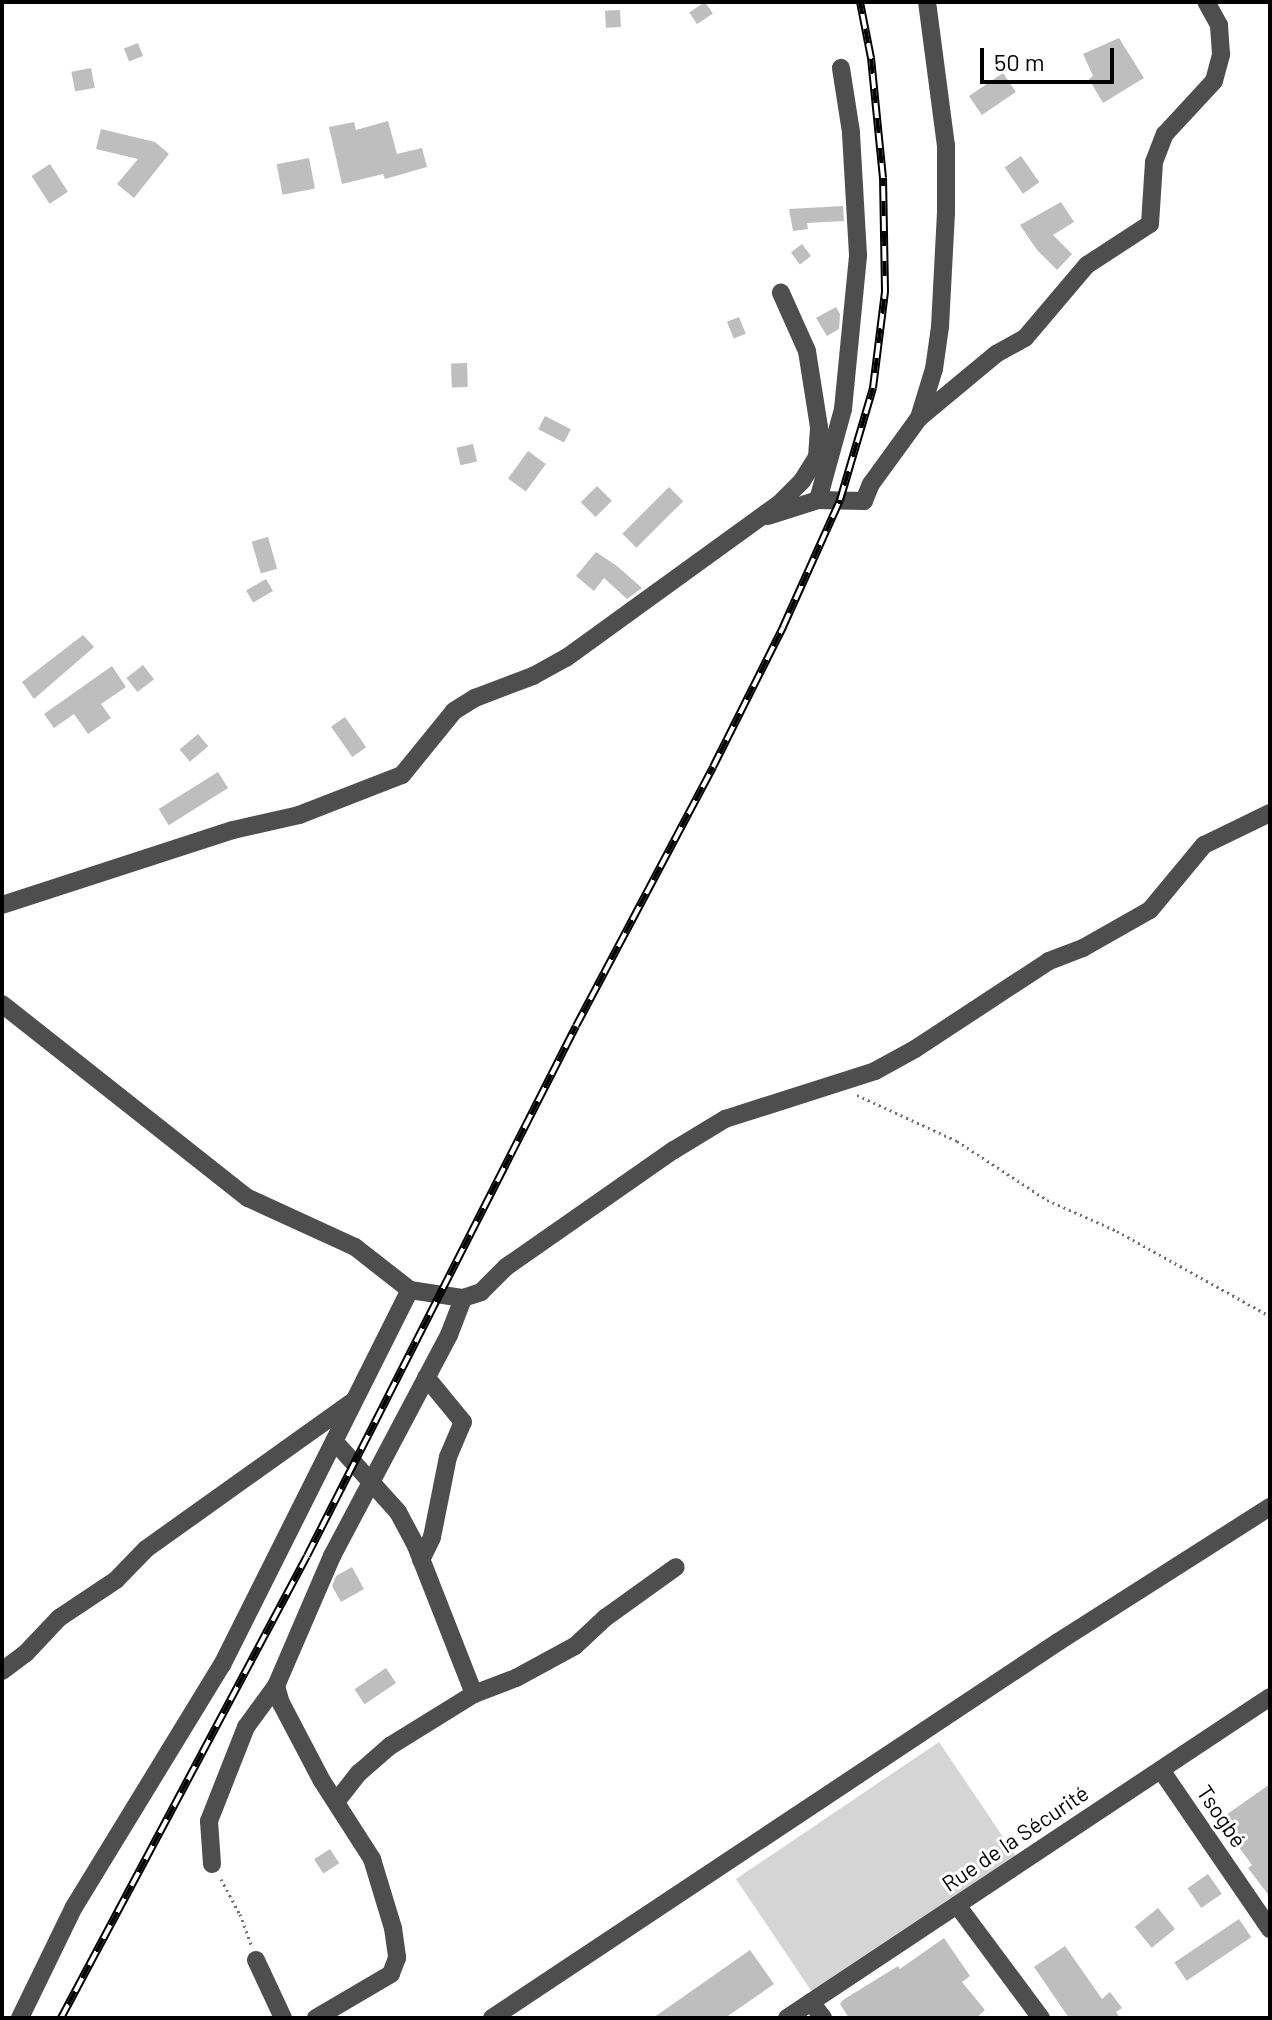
<!DOCTYPE html>
<meta charset="utf-8">
<style>
body{margin:0}
#map{position:relative;width:1272px;height:2020px;overflow:hidden;background:#fff;font-family:Barlow,sans-serif}
div>[style]{position:absolute}
.green>*{inset:0;background:#d5d5d5;transform-origin:0 0}
.building>*{inset:0;background:#bebebe;transform-origin:0 0}
.path>*{height:3px;margin-top:-1.5px;transform-origin:0;background:repeating-linear-gradient(90deg,#707070 0 2px,transparent 0 6px)}
.minor>*{height:18px;margin:-9px;padding:0 9px;transform-origin:9px;border-radius:9px;background:#4e4e4e}
.rail>*{height:8px;margin-top:-4px;transform-origin:0;background:repeating-linear-gradient(90deg,#fff 0 15px,#000 0 30px);box-sizing:border-box;border-block:2px solid #000}
span{translate:-50% -50%;white-space:nowrap;text-align:center;line-height:1.15;-webkit-text-stroke:6px #fff;paint-order:stroke}
.street-label{font-size:22px;color:#000}
.frame{position:absolute;inset:0;border:4px solid #000;pointer-events:none}
.scale{position:absolute;left:980px;top:48px;width:134px;height:36px;box-sizing:border-box;border:4px solid #000;border-top:0;padding-left:10px;font-size:24px;line-height:28px;white-space:nowrap;color:#000;-webkit-text-stroke:6px #fff;paint-order:stroke}
</style>
<div id="map">
<div class="green">
<i style="left:939px;top:1742px;width:139px;height:245px;rotate:56deg"></i>
</div>
<div class="building">
<i style="left:705px;top:2px;width:14px;height:19px;rotate:56deg"></i>
<i style="left:620px;top:10px;width:17px;height:15px;rotate:87deg"></i>
<i style="clip-path:polygon(1119px 38px,1144px 78px,1103px 103px,1089px 79px,1093px 76px,1083px 54px)"></i>
<i style="left:138px;top:43px;width:14px;height:15px;rotate:69deg"></i>
<i style="left:91px;top:68px;width:20px;height:20px;rotate:79deg"></i>
<i style="left:1003px;top:73px;width:23px;height:41px;rotate:56deg"></i>
<i style="clip-path:polygon(388px 121px,397px 154px,422px 148px,427px 167px,385px 179px,383px 174px,342px 184px,329px 127px,354px 122px,356px 130px)"></i>
<i style="clip-path:polygon(101px 129px,155px 142px,169px 154px,134px 198px,117px 184px,138px 159px,96px 149px)"></i>
<i style="left:1021px;top:156px;width:32px;height:20px;rotate:55deg"></i>
<i style="left:309px;top:158px;width:31px;height:33px;rotate:79deg"></i>
<i style="left:50px;top:164px;width:33px;height:22px;rotate:57deg"></i>
<i style="clip-path:polygon(1061px 202px,1074px 222px,1053px 235px,1072px 254px,1057px 270px,1037px 250px,1020px 225px)"></i>
<i style="clip-path:polygon(843px 206px,844px 221px,807px 223px,808px 229px,793px 231px,789px 209px)"></i>
<i style="left:802px;top:244px;width:15px;height:14px;rotate:53deg"></i>
<i style="clip-path:polygon(836px 307px,840px 314px,839px 329px,827px 336px,816px 318px)"></i>
<i style="left:739px;top:317px;width:18px;height:13px;rotate:68deg"></i>
<i style="left:467px;top:363px;width:24px;height:16px;rotate:88deg"></i>
<i style="left:545px;top:416px;width:29px;height:15px;rotate:27deg"></i>
<i style="left:473px;top:444px;width:18px;height:17px;rotate:77deg"></i>
<i style="left:528px;top:451px;width:22px;height:34px;rotate:36deg"></i>
<i style="left:597px;top:486px;width:21px;height:23px;rotate:45deg"></i>
<i style="left:669px;top:487px;width:20px;height:66px;rotate:45deg"></i>
<i style="left:268px;top:537px;width:33px;height:17px;rotate:74deg"></i>
<i style="clip-path:polygon(596px 552px,617px 566px,642px 588px,627px 599px,604px 578px,594px 591px,576px 576px)"></i>
<i style="left:266px;top:579px;width:14px;height:23px;rotate:60deg"></i>
<i style="clip-path:polygon(83px 635px,94px 647px,34px 699px,22px 682px)"></i>
<i style="left:143px;top:665px;width:18px;height:21px;rotate:52deg"></i>
<i style="clip-path:polygon(112px 666px,126px 687px,101px 704px,111px 718px,88px 734px,74px 714px,54px 728px,44px 714px)"></i>
<i style="left:345px;top:717px;width:37px;height:17px;rotate:55deg"></i>
<i style="left:198px;top:734px;width:16px;height:24px;rotate:50deg"></i>
<i style="left:218px;top:772px;width:19px;height:70px;rotate:58deg"></i>
<i style="clip-path:polygon(352px 1567px,364px 1589px,341px 1602px,332px 1586px,336px 1576px)"></i>
<i style="left:386px;top:1668px;width:18px;height:38px;rotate:56deg"></i>
<i style="clip-path:polygon(1270px 1784px,1270px 1897px,1248px 1868px,1252px 1865px,1219px 1820px)"></i>
<i style="left:330px;top:1849px;width:17px;height:19px;rotate:57deg"></i>
<i style="left:1208px;top:1874px;width:24px;height:25px;rotate:55deg"></i>
<i style="left:1158px;top:1908px;width:27px;height:30px;rotate:51deg"></i>
<i style="left:1239px;top:1919px;width:22px;height:78px;rotate:56deg"></i>
<i style="clip-path:polygon(944px 1938px,970px 1976px,962px 1982px,985px 2010px,976px 2018px,849px 2018px,840px 2004px,843px 2000px,898px 1966px,900px 1969px)"></i>
<i style="clip-path:polygon(1065px 1946px,1102px 1999px,1110px 1992px,1122px 2008px,1116px 2012px,1120px 2018px,1069px 2018px,1034px 1967px)"></i>
<i style="clip-path:polygon(750px 1950px,774px 1984px,725px 2018px,653px 2018px)"></i>
</div>
<div class="path">
<i style="left:857px;top:1095px;width:110px;rotate:24.7deg"></i>
<i style="left:957px;top:1141px;width:108px;rotate:33.2deg"></i>
<i style="left:1047px;top:1200px;width:77px;rotate:23.9deg"></i>
<i style="left:1117px;top:1231px;width:175px;rotate:29.1deg"></i>
<i style="left:221px;top:1879px;width:40px;rotate:62deg"></i>
<i style="left:240px;top:1914px;width:33px;rotate:70deg"></i>
</div>
<div class="minor">
<i style="left:919px;top:418px;width:51px;rotate:-73deg"></i>
<i style="left:934px;top:369px;width:42px;rotate:-81.9deg"></i>
<i style="left:940px;top:327px;width:114px;rotate:-87deg"></i>
<i style="left:946px;top:213px;width:67px;rotate:-90deg"></i>
<i style="left:946px;top:146px;width:145px;rotate:-97.5deg"></i>
<i style="left:818px;top:500px;width:94px;rotate:-74.6deg"></i>
<i style="left:843px;top:409px;width:155px;rotate:-84.4deg"></i>
<i style="left:858px;top:255px;width:123px;rotate:-93.3deg"></i>
<i style="left:851px;top:132px;width:65px;rotate:-98.9deg"></i>
<i style="left:768px;top:516px;width:52px;rotate:-17.7deg"></i>
<i style="left:818px;top:500px;width:46px;rotate:1.2deg"></i>
<i style="left:864px;top:501px;width:18px;rotate:-68deg"></i>
<i style="left:871px;top:484px;width:82px;rotate:-54deg"></i>
<i style="left:919px;top:418px;width:100px;rotate:-39.7deg"></i>
<i style="left:996px;top:354px;width:33px;rotate:-29deg"></i>
<i style="left:1025px;top:338px;width:96px;rotate:-49.7deg"></i>
<i style="left:1087px;top:265px;width:75px;rotate:-33.1deg"></i>
<i style="left:1150px;top:224px;width:62px;rotate:-86.3deg"></i>
<i style="left:1154px;top:162px;width:30px;rotate:-69deg"></i>
<i style="left:1165px;top:134px;width:72px;rotate:-47.2deg"></i>
<i style="left:1214px;top:81px;width:28px;rotate:-75deg"></i>
<i style="left:1221px;top:54px;width:29px;rotate:-94deg"></i>
<i style="left:1219px;top:25px;width:26px;rotate:-119deg"></i>
<i style="left:2px;top:905px;width:243px;rotate:-18deg"></i>
<i style="left:233px;top:830px;width:68px;rotate:-12.8deg"></i>
<i style="left:299px;top:815px;width:110px;rotate:-21.2deg"></i>
<i style="left:402px;top:775px;width:82px;rotate:-50.9deg"></i>
<i style="left:454px;top:711px;width:25px;rotate:-32deg"></i>
<i style="left:475px;top:698px;width:62px;rotate:-20.8deg"></i>
<i style="left:533px;top:676px;width:38px;rotate:-29deg"></i>
<i style="left:566px;top:658px;width:264px;rotate:-35.9deg"></i>
<i style="left:780px;top:503px;width:31px;rotate:-45deg"></i>
<i style="left:802px;top:481px;width:28px;rotate:-58deg"></i>
<i style="left:817px;top:457px;width:30px;rotate:-86deg"></i>
<i style="left:819px;top:427px;width:77px;rotate:-99deg"></i>
<i style="left:807px;top:351px;width:64px;rotate:-114.1deg"></i>
<i style="left:2px;top:1004px;width:313px;rotate:38.3deg"></i>
<i style="left:248px;top:1198px;width:118px;rotate:24.6deg"></i>
<i style="left:355px;top:1247px;width:70px;rotate:38deg"></i>
<i style="left:410px;top:1290px;width:54px;rotate:8.6deg"></i>
<i style="left:463px;top:1298px;width:19px;rotate:-18deg"></i>
<i style="left:481px;top:1292px;width:35px;rotate:-45deg"></i>
<i style="left:506px;top:1267px;width:205px;rotate:-34.9deg"></i>
<i style="left:674px;top:1150px;width:60px;rotate:-31.3deg"></i>
<i style="left:725px;top:1119px;width:157px;rotate:-17.7deg"></i>
<i style="left:875px;top:1071px;width:46px;rotate:-28.8deg"></i>
<i style="left:915px;top:1049px;width:160px;rotate:-33.3deg"></i>
<i style="left:1049px;top:961px;width:36px;rotate:-21deg"></i>
<i style="left:1083px;top:948px;width:77px;rotate:-29.6deg"></i>
<i style="left:1150px;top:910px;width:85px;rotate:-50.3deg"></i>
<i style="left:1204px;top:845px;width:73px;rotate:-25.9deg"></i>
<i style="left:335px;top:1442px;width:94px;rotate:48deg"></i>
<i style="left:398px;top:1512px;width:38px;rotate:62deg"></i>
<i style="left:416px;top:1546px;width:159px;rotate:68.6deg"></i>
<i style="left:421px;top:1560px;width:25px;rotate:-64deg"></i>
<i style="left:432px;top:1537px;width:82px;rotate:-78.7deg"></i>
<i style="left:448px;top:1457px;width:38px;rotate:-67deg"></i>
<i style="left:463px;top:1422px;width:58px;rotate:-129.4deg"></i>
<i style="left:2px;top:1671px;width:30px;rotate:-37deg"></i>
<i style="left:26px;top:1653px;width:48px;rotate:-46.7deg"></i>
<i style="left:59px;top:1618px;width:69px;rotate:-33.7deg"></i>
<i style="left:116px;top:1580px;width:43px;rotate:-45.9deg"></i>
<i style="left:146px;top:1549px;width:253px;rotate:-35.5deg"></i>
<i style="left:276px;top:1686px;width:18px;rotate:74deg"></i>
<i style="left:281px;top:1703px;width:88px;rotate:62.3deg"></i>
<i style="left:322px;top:1781px;width:93px;rotate:57.3deg"></i>
<i style="left:372px;top:1859px;width:72px;rotate:73.1deg"></i>
<i style="left:393px;top:1928px;width:30px;rotate:82deg"></i>
<i style="left:397px;top:1958px;width:17px;rotate:111deg"></i>
<i style="left:391px;top:1974px;width:87px;rotate:149.6deg"></i>
<i style="left:1161px;top:1770px;width:193px;rotate:55.6deg"></i>
<i style="left:336px;top:1802px;width:37px;rotate:-52deg"></i>
<i style="left:359px;top:1773px;width:41px;rotate:-41.1deg"></i>
<i style="left:390px;top:1746px;width:99px;rotate:-31.8deg"></i>
<i style="left:474px;top:1694px;width:45px;rotate:-20.9deg"></i>
<i style="left:516px;top:1678px;width:67px;rotate:-28.5deg"></i>
<i style="left:575px;top:1646px;width:41px;rotate:-43deg"></i>
<i style="left:605px;top:1618px;width:87px;rotate:-35.7deg"></i>
<i style="left:212px;top:1864px;width:43px;rotate:-94deg"></i>
<i style="left:209px;top:1821px;width:101px;rotate:-68.5deg"></i>
<i style="left:246px;top:1727px;width:51px;rotate:-53.8deg"></i>
<i style="left:276px;top:1686px;width:142px;rotate:-66.7deg"></i>
<i style="left:332px;top:1556px;width:250px;rotate:-62.1deg"></i>
<i style="left:449px;top:1335px;width:40px;rotate:-69deg"></i>
<i style="left:957px;top:1905px;width:141px;rotate:53.4deg"></i>
<i style="left:256px;top:1960px;width:64px;rotate:65deg"></i>
<i style="left:811px;top:2002px;width:20px;rotate:53deg"></i>
<i style="left:20px;top:2018px;width:123px;rotate:-64.1deg"></i>
<i style="left:74px;top:1907px;width:284px;rotate:-58.6deg"></i>
<i style="left:222px;top:1665px;width:419px;rotate:-63.4deg"></i>
<i style="left:492px;top:2018px;width:680px;rotate:-33.6deg"></i>
<i style="left:1058px;top:1642px;width:251px;rotate:-32.5deg"></i>
<i style="left:787px;top:2018px;width:580px;rotate:-33.61deg"></i>
</div>
<div class="rail">
<i style="left:61px;top:2018px;width:523px;rotate:-61.97deg"></i>
<i style="left:307px;top:1556px;width:594px;rotate:-63.09deg"></i>
<i style="left:576px;top:1026px;width:293px;rotate:-62.1deg"></i>
<i style="left:713px;top:767px;width:157px;rotate:-63.4deg"></i>
<i style="left:783px;top:627px;width:139px;rotate:-65.8deg"></i>
<i style="left:840px;top:500px;width:117px;rotate:-73.6deg"></i>
<i style="left:873px;top:388px;width:98px;rotate:-82.9deg"></i>
<i style="left:885px;top:291px;width:113px;rotate:-91deg"></i>
<i style="left:883px;top:178px;width:121px;rotate:-95.7deg"></i>
<i style="left:871px;top:58px;width:57px;rotate:-101.1deg"></i>
</div>
<div class="street-label">
<span style="left:1222px;top:1816px;rotate:56deg">Tsogbé</span>
<span style="left:1015px;top:1838px;rotate:-34deg">Rue de la Sécurité</span>
</div>
<div class="frame"></div>
<div class="scale">50 m</div>
</div>
